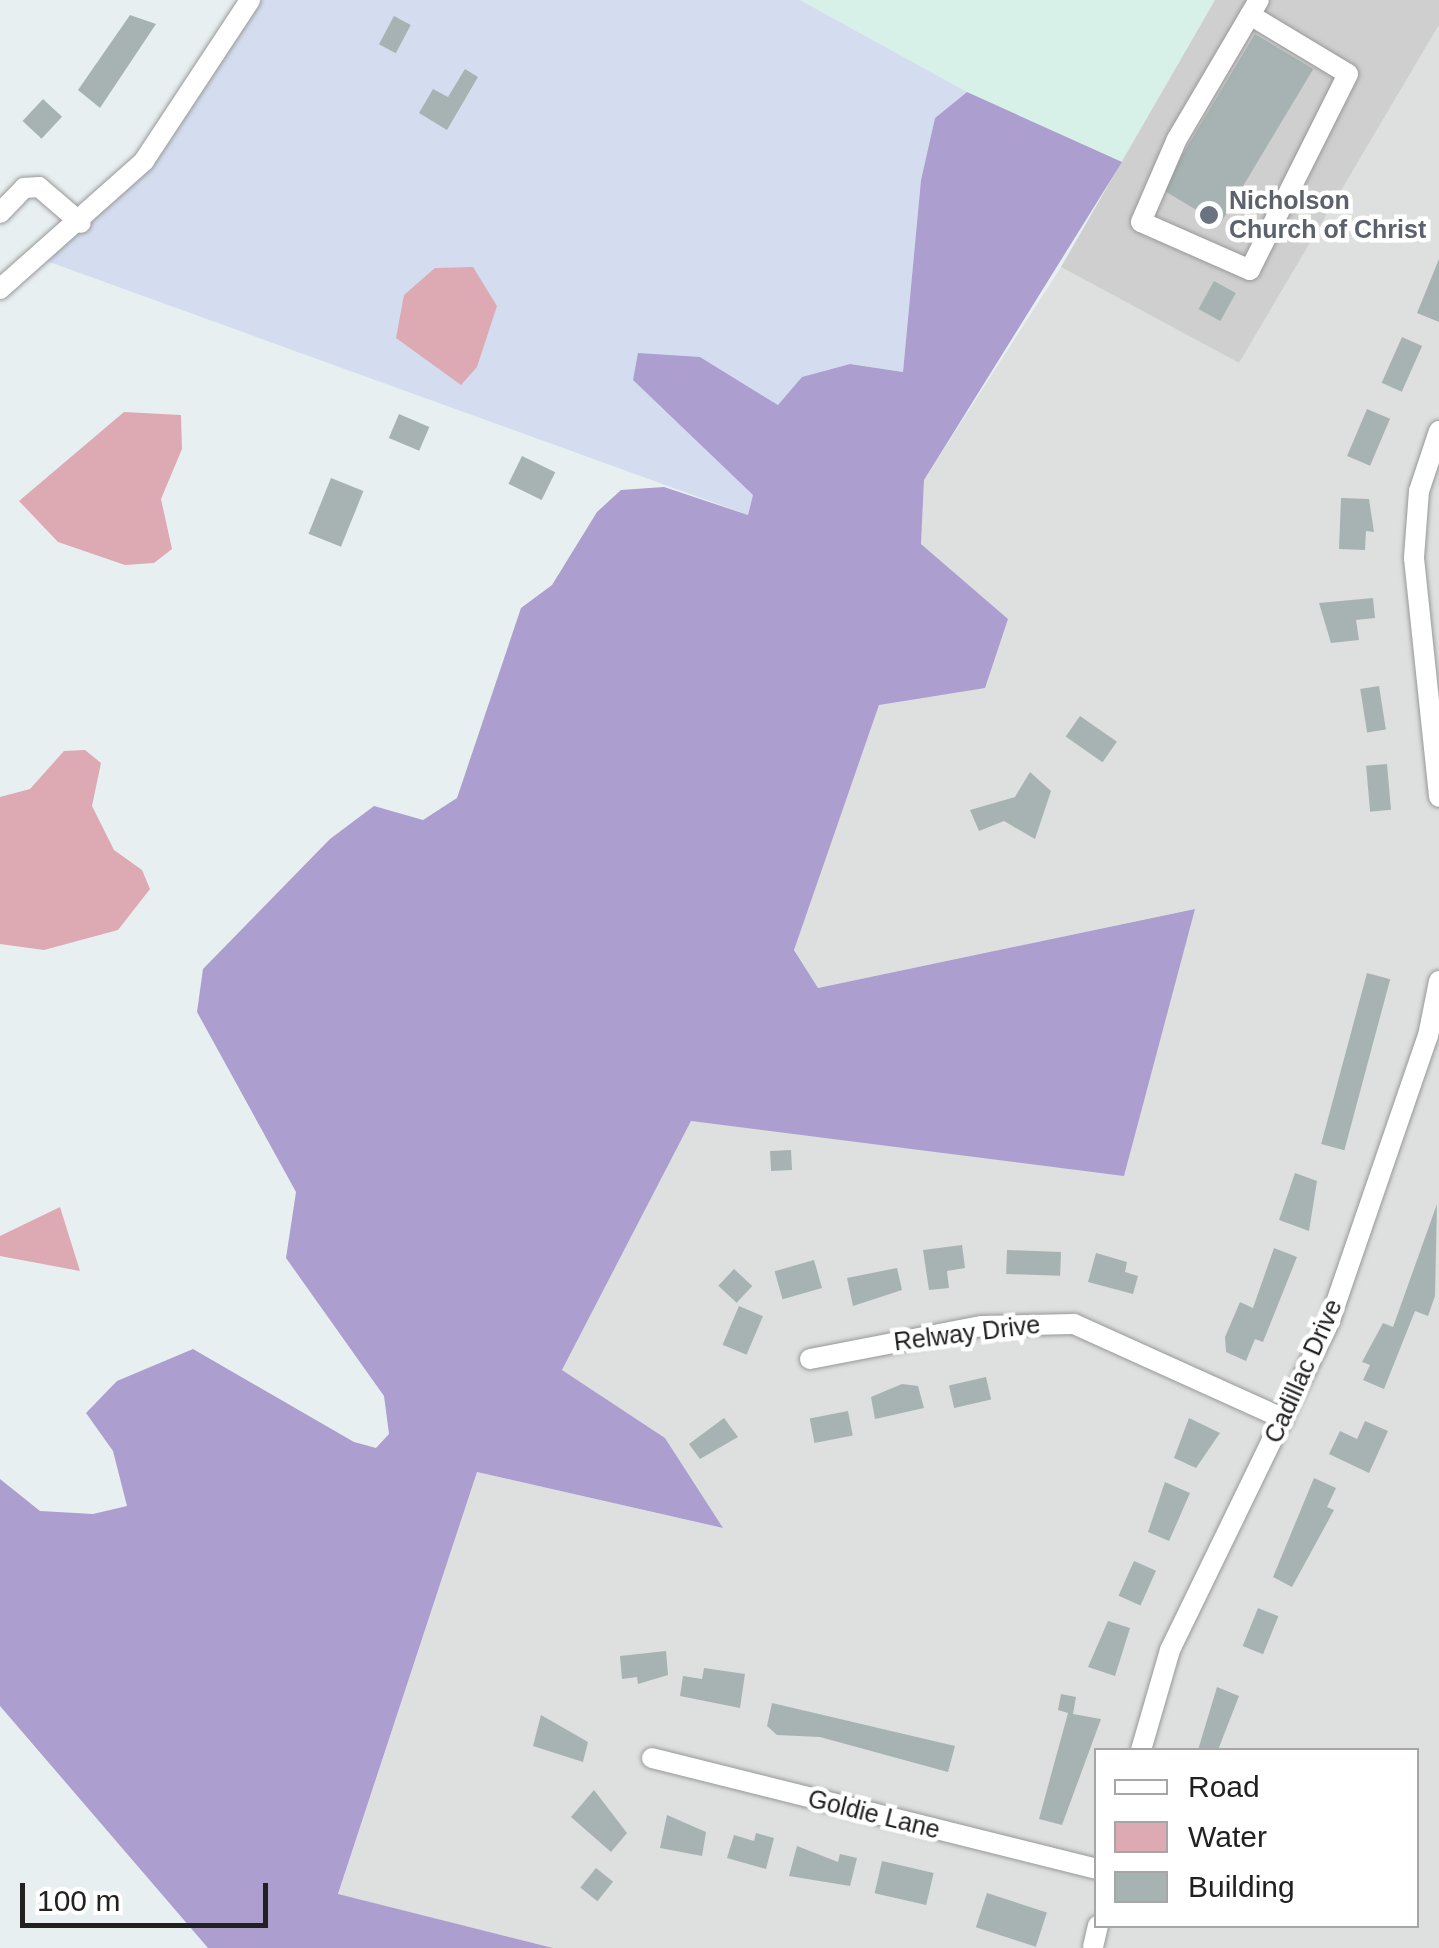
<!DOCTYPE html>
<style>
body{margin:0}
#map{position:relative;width:1439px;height:1948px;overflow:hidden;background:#e8eff1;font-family:Arial,sans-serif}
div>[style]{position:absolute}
.residential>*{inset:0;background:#dedfdf}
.commercial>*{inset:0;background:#d8f1e8}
.religious>*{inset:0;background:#cfcfcf}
.farmland>*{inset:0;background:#d4ddef}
.forest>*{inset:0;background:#ac9ecf}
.water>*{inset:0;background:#ddaab4}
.building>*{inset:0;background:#a7b3b3;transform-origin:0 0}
.roads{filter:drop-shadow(0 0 2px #989898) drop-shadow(0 0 2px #989898)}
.minor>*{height:20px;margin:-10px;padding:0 10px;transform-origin:10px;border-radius:10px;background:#fff}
.dots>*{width:28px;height:28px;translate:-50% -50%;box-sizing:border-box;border:5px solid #fff;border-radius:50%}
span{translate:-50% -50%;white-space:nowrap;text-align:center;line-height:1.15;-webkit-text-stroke:9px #fff;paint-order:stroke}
.worship-label{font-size:25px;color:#5b616d;font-weight:700}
.left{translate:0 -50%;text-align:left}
.street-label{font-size:25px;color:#212121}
.legend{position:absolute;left:1094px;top:1748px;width:325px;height:180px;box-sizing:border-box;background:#fff;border:2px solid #a6a6a6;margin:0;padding:12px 18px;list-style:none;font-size:30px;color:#212121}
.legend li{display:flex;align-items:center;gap:20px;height:50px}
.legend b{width:50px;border:2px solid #a6a6a6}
.scale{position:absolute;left:20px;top:1883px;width:248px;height:45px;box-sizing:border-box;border:5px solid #212121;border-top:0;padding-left:12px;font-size:30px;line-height:35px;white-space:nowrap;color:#212121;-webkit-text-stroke:8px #fff;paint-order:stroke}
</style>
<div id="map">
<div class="residential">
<i style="clip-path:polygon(evenodd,1439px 25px,1439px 1948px,553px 1948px,338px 1895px,477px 1472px,722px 1528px,665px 1438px,562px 1370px,691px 1121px,1124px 1175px,1194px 909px,818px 988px,794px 949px,879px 705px,1008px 619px,921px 544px,924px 480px,1061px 267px,1239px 363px,1439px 25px,1096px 1750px,1416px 1750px,1416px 1926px,1096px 1926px,1096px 1750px)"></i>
</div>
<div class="commercial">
<i style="clip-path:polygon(800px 0,1215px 0,1122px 162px,967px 92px)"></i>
</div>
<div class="religious">
<i style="clip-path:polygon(1215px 0,1439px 0,1439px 25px,1239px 363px,1061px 267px)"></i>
</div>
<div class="farmland">
<i style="clip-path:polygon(250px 0,800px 0,967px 92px,935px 118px,921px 180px,903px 372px,850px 364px,803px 377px,778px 405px,700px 357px,633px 380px,753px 495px,748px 515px,41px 259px,115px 194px)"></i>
</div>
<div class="forest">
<i style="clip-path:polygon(967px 92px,1122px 162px,924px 480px,921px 544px,1008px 619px,985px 688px,879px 705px,794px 950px,818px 988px,1195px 909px,1124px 1176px,691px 1121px,562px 1370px,665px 1438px,723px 1528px,477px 1472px,338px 1894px,553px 1948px,208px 1948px,0 1706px,0 1479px,40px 1511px,93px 1514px,127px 1506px,113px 1451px,86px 1413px,117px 1381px,193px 1349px,354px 1442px,376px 1448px,389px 1434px,384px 1396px,286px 1258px,296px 1192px,197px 1012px,203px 969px,330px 839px,374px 806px,423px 820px,457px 798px,521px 608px,552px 585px,597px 512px,621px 490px,664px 487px,748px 515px,753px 495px,633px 380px,638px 353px,700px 357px,778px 405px,802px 377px,850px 364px,903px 372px,921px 180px,935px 118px)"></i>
</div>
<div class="water">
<i style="clip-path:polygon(473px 267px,497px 306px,477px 367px,461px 385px,396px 338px,404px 295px,435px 268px)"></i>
<i style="clip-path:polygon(124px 412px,181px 415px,182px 449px,161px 499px,172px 549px,154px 563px,125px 565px,58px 542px,19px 501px)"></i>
<i style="clip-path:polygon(85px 750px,101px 763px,92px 806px,114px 850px,142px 870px,150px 889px,118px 930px,44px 950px,0 944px,0 797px,30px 789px,64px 751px)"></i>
<i style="clip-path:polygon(60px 1207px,80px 1271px,0 1256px,0 1236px)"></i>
</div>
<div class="building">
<i style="clip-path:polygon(130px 15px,156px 24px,100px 108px,78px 90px)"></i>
<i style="left:394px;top:16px;width:19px;height:32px;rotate:28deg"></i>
<i style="left:1255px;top:34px;width:68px;height:181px;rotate:31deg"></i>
<i style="clip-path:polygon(465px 69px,478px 77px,447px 130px,419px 113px,433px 89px,448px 97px)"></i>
<i style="left:43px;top:99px;width:26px;height:30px;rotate:43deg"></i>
<i style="clip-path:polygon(1439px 259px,1439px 322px,1417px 313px)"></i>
<i style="left:1214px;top:281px;width:25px;height:32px;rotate:29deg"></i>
<i style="left:1402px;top:337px;width:22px;height:50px;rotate:24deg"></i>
<i style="left:1367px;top:409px;width:25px;height:51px;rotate:23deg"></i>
<i style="left:399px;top:414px;width:33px;height:26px;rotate:23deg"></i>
<i style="left:522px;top:456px;width:37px;height:31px;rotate:26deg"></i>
<i style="left:331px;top:478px;width:35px;height:60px;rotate:22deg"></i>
<i style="clip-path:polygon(1341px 498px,1369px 499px,1374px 532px,1366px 531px,1365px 550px,1339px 549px)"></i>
<i style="clip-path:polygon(1373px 598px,1375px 618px,1356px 620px,1359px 640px,1331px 643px,1319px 603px)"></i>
<i style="left:1379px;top:686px;width:44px;height:19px;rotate:81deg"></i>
<i style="left:1080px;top:716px;width:45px;height:25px;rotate:35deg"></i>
<i style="left:1387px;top:764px;width:46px;height:21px;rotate:85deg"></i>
<i style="clip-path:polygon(1030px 772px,1051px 791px,1035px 839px,1004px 821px,979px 831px,970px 810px,1015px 797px)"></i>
<i style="left:1367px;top:973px;width:24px;height:177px;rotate:15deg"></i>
<i style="left:791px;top:1150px;width:20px;height:21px;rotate:87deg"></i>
<i style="clip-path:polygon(1295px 1173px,1317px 1181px,1309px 1231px,1279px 1220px)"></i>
<i style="clip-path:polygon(1437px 1204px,1435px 1296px,1428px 1316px,1415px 1311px,1384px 1389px,1363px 1380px,1370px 1365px,1362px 1362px,1383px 1323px,1393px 1327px)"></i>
<i style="clip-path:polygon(962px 1245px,965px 1268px,947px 1271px,949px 1288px,929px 1290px,923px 1250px)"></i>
<i style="clip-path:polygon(1274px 1248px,1297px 1257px,1263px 1342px,1255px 1339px,1246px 1361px,1226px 1352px,1225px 1337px,1240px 1302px,1253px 1308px)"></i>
<i style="left:1007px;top:1250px;width:54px;height:24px;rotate:2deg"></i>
<i style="clip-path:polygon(1096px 1253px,1127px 1262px,1125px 1272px,1138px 1276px,1133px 1294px,1088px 1282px)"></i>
<i style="left:814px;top:1260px;width:29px;height:41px;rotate:74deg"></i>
<i style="clip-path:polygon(897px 1268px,902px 1290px,853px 1306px,847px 1278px)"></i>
<i style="left:734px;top:1269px;width:25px;height:23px;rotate:43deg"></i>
<i style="left:739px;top:1306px;width:26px;height:42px;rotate:23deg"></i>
<i style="left:986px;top:1377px;width:23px;height:38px;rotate:77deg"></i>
<i style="clip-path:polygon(902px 1384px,918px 1386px,924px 1408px,875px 1419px,871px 1397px)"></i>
<i style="left:848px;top:1411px;width:25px;height:39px;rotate:79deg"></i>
<i style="clip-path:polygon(724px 1418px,738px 1437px,700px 1459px,689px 1444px)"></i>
<i style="clip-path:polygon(1189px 1418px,1220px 1433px,1196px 1468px,1174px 1458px)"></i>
<i style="clip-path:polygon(1365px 1421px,1388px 1431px,1369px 1473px,1329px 1454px,1340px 1431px,1357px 1439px)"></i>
<i style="clip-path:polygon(1314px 1478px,1336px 1488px,1327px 1507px,1334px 1510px,1292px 1587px,1273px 1577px)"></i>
<i style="clip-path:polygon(1165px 1482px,1190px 1493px,1169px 1541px,1148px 1532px)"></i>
<i style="left:1134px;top:1561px;width:24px;height:38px;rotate:24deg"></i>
<i style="left:1258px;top:1608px;width:22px;height:41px;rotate:22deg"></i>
<i style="clip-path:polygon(1108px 1621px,1130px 1628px,1115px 1676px,1088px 1667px)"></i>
<i style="clip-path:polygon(666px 1651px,668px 1675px,638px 1684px,637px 1677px,622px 1679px,620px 1656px)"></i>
<i style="clip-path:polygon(704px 1668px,745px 1674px,740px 1708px,680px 1696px,683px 1676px,702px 1679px)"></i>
<i style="clip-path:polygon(1217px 1687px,1239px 1696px,1218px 1750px,1198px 1750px)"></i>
<i style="clip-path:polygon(1061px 1694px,1076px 1697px,1073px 1714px,1101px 1719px,1062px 1825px,1039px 1819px,1068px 1713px,1058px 1710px)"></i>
<i style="clip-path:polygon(772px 1703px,955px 1746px,948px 1772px,820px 1737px,777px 1735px,767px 1726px)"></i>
<i style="clip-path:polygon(541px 1715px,588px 1742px,583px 1762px,533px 1746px)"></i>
<i style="clip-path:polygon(594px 1790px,627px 1833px,611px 1852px,571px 1817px)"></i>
<i style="clip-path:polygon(667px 1815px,706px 1832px,702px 1856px,660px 1848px)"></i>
<i style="clip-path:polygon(756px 1833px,774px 1838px,766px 1869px,727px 1858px,734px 1835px,754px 1841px)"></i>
<i style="clip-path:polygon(797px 1846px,838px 1862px,840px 1854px,857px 1858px,850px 1886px,789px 1876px)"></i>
<i style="left:882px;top:1861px;width:53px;height:33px;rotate:13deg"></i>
<i style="left:596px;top:1868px;width:22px;height:25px;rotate:39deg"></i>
<i style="left:987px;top:1893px;width:63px;height:36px;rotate:18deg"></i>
</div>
<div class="roads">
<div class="minor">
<i style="left:1250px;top:15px;width:114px;rotate:31deg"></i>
<i style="left:1348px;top:74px;width:219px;rotate:116.6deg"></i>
<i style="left:1250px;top:270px;width:119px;rotate:-156.2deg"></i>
<i style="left:1141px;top:222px;width:90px;rotate:-66.6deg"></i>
<i style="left:1177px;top:139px;width:161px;rotate:-59.5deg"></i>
<i style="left:0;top:213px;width:35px;rotate:-46deg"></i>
<i style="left:24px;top:188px;width:15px;rotate:-4deg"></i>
<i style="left:39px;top:187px;width:55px;rotate:40.6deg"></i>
<i style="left:0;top:289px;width:193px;rotate:-41.6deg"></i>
<i style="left:144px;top:161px;width:193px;rotate:-56.6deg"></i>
<i style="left:1439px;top:431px;width:63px;rotate:108.4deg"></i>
<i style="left:1419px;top:491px;width:67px;rotate:94.3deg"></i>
<i style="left:1414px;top:558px;width:240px;rotate:84deg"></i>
<i style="left:810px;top:1359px;width:175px;rotate:-10.9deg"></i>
<i style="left:982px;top:1326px;width:92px;rotate:-1.2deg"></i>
<i style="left:1074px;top:1324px;width:230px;rotate:24.3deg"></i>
<i style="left:1141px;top:1750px;width:104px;rotate:-73.8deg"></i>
<i style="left:1170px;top:1650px;width:367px;rotate:-64.1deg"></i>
<i style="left:1330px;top:1320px;width:300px;rotate:-71deg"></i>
<i style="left:1428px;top:1036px;width:56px;rotate:-78.7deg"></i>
<i style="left:652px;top:1758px;width:458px;rotate:14deg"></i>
<i style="left:1093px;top:1947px;width:22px;rotate:-77deg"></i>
</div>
</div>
<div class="dots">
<i style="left:1209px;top:215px;background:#6b7280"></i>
</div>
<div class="worship-label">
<span class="left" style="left:1229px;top:215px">Nicholson<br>Church of Christ</span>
</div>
<div class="street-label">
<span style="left:967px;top:1333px;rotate:-7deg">Relway Drive</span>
<span style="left:1303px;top:1371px;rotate:-66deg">Cadillac Drive</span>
<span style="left:874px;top:1814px;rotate:14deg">Goldie Lane</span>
</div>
<ul class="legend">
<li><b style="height:12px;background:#fff"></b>Road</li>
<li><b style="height:28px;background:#ddaab4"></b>Water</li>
<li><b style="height:28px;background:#a7b3b3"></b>Building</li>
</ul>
<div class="scale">100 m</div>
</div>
